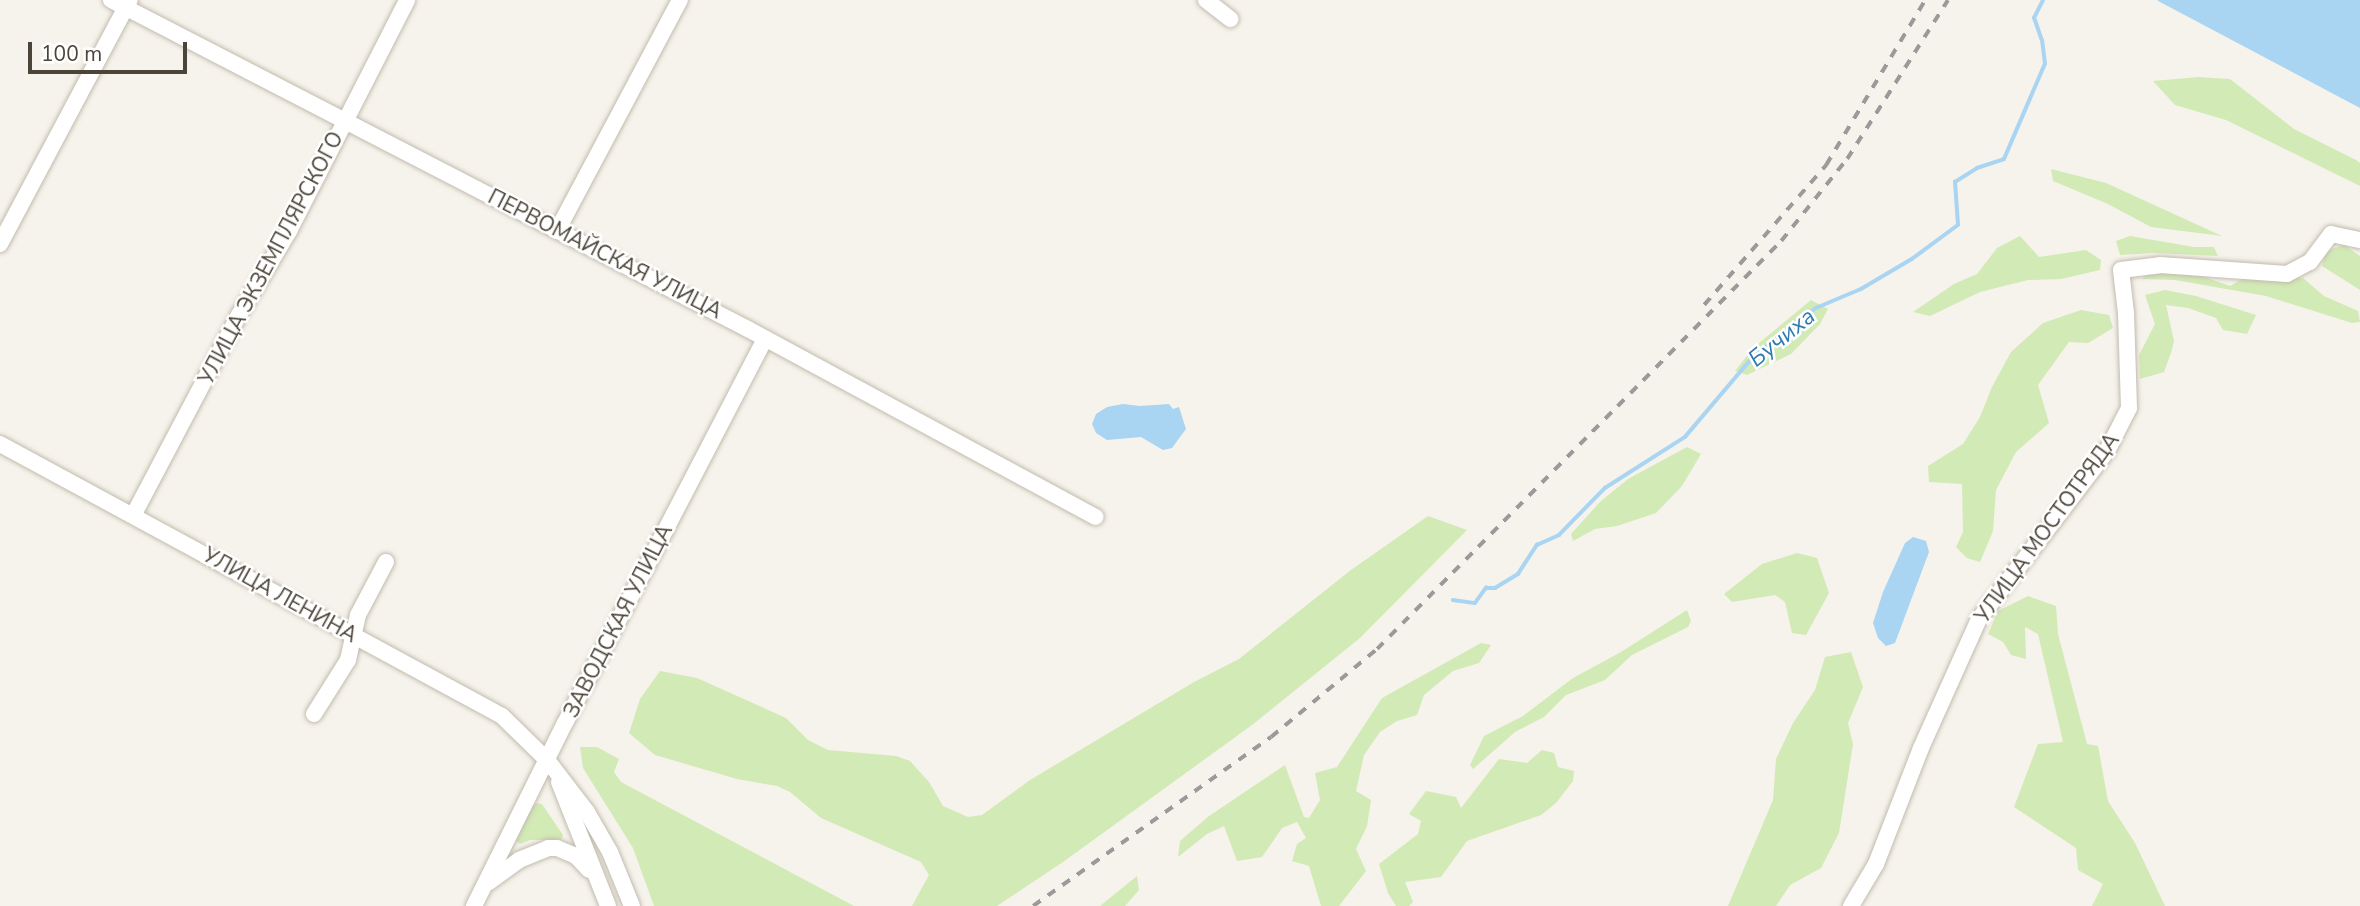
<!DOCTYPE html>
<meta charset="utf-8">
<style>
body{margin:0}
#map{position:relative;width:2360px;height:906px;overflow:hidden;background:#f6f3ec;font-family:"Nunito Sans",sans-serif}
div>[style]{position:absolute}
.green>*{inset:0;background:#d2eab5}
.water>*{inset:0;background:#a9d4f2}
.stream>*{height:3.5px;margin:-1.75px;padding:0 1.75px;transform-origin:1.75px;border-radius:1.75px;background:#a9d4f2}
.roads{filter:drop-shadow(0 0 2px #c2bbae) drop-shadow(0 0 2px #c2bbae)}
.minor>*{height:16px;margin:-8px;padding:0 8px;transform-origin:8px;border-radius:8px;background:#fff}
.rail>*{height:3.5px;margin-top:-1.75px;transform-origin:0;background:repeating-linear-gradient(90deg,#9a9a9a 0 9px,transparent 0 18px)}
span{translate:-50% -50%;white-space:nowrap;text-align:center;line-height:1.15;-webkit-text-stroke:5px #fff;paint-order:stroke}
.street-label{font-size:21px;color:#4b4439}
.water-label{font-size:23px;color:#2e7ab2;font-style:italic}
.scale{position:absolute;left:28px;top:42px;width:159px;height:32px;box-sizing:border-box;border:4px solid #4b4439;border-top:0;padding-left:9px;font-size:21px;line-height:24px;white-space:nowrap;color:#4b4439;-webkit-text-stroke:5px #fff;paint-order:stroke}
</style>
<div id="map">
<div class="green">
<i style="clip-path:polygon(2198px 77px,2230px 79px,2294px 129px,2356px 160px,2360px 163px,2360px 186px,2226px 120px,2175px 105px,2153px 81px)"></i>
<i style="clip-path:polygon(2051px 169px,2106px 183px,2222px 236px,2151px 227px,2108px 204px,2053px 181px)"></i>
<i style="clip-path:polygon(2020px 236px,2039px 257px,2086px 250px,2101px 260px,2100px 270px,2061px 279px,2028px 280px,1980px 292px,1930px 316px,1913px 312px,1954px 284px,1977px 274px,1997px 248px)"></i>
<i style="clip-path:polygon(2130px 236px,2194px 247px,2214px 247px,2218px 256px,2154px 253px,2120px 255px,2116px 241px)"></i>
<i style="clip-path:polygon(2344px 245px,2360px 256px,2360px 290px,2322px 266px,2326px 251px)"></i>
<i style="clip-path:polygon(2151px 270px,2187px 271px,2230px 286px,2244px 278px,2303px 278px,2324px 296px,2358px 311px,2360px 322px,2352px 323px,2266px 296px,2175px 280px,2142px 279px)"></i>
<i style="clip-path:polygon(2165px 290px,2196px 296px,2256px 315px,2247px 334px,2223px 330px,2216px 318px,2188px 308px,2166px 305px,2174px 341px,2171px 353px,2164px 372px,2140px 379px,2139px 355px,2155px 324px,2145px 295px)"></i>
<i style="clip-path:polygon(1811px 300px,1828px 309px,1820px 324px,1791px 354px,1747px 375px,1735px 371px,1753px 348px)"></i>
<i style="clip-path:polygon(2081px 310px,2109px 315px,2113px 328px,2088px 343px,2069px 342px,2038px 385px,2049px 423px,2016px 452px,1996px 490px,1993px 531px,1980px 562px,1967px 558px,1956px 547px,1963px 532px,1962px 484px,1929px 482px,1928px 466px,1963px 444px,1980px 417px,1992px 387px,2011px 352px,2043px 323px)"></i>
<i style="clip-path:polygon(1687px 447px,1701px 454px,1682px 486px,1656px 513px,1617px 526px,1595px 529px,1573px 541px,1571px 534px,1600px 502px,1628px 479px)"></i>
<i style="clip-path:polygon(1428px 516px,1467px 530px,1360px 638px,1252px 725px,1063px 862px,997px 906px,912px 906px,929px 875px,921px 862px,821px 818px,790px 792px,777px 786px,737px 779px,655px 755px,629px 733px,640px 699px,660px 671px,697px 678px,786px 718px,808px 740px,828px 750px,896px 756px,910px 761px,929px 782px,943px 806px,968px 817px,982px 815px,1030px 780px,1194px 682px,1239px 659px,1351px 570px)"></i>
<i style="clip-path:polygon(1797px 553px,1817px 558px,1829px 593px,1806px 635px,1792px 633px,1785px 602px,1775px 595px,1732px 602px,1724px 594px,1762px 564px)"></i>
<i style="clip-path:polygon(2028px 596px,2056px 606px,2058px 634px,2087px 744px,2098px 746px,2108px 801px,2135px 843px,2165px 906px,2092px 906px,2103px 884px,2078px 870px,2076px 848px,2014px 807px,2038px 744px,2063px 742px,2038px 634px,2025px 627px,2026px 659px,2011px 655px,2003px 642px,1988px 634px,1998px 611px)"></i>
<i style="clip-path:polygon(1687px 610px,1691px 621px,1688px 627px,1632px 655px,1605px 680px,1566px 695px,1544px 717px,1515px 732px,1473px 769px,1470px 765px,1484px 736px,1523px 716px,1573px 678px,1621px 652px)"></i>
<i style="clip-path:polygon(1481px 643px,1491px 645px,1479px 663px,1453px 671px,1424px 695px,1417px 715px,1397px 721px,1380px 732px,1364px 755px,1356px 791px,1371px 800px,1367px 826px,1356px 849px,1366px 871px,1339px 906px,1321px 906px,1309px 866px,1292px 861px,1297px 844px,1306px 838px,1297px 822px,1282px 828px,1262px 857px,1237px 861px,1224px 826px,1207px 834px,1178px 857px,1180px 841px,1209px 816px,1285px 765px,1304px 817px,1309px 818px,1320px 800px,1315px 773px,1337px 767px,1382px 698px)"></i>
<i style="clip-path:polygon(1851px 652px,1863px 687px,1848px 723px,1853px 744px,1839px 833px,1821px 868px,1790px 885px,1776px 906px,1728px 906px,1773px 800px,1776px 759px,1793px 723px,1815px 690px,1825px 657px)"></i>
<i style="clip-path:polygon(580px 747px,597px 747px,619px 759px,614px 772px,621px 782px,854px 906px,654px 906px,633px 848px,583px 768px)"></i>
<i style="clip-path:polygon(1542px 750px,1554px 753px,1558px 767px,1574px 771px,1573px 781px,1556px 803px,1541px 815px,1467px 841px,1441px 877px,1405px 882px,1413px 902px,1409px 906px,1396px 906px,1388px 893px,1379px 864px,1418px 834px,1421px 821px,1409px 814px,1426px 791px,1456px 797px,1461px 808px,1499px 759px,1527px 763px)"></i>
<i style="clip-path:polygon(537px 803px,542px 804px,563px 835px,561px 840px,530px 840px,520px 844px,516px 841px,532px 806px)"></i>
<i style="clip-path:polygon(1137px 876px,1139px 890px,1125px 906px,1100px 906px)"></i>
</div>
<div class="water">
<i style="clip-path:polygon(2157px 0,2360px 0,2360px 108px,2160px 2px)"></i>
<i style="clip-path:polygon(1123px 404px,1140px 406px,1169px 404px,1173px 409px,1179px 407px,1186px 429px,1172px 448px,1163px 450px,1141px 437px,1107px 440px,1096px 433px,1092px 424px,1096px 414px,1107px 407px)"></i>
<i style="clip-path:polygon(1913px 537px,1926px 541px,1929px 552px,1895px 643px,1886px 646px,1878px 638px,1873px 623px,1883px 592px,1905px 543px)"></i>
</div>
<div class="stream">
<i style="left:1453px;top:600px;width:22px;rotate:8deg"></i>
<i style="left:1475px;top:603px;width:19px;rotate:-54deg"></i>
<i style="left:1486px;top:588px;width:9px"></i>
<i style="left:1495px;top:588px;width:27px;rotate:-31deg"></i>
<i style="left:1518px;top:574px;width:35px;rotate:-57deg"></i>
<i style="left:1537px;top:545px;width:24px;rotate:-24deg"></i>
<i style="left:1559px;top:535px;width:66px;rotate:-45.6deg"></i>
<i style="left:1605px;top:488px;width:95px;rotate:-32.5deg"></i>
<i style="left:1685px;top:437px;width:104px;rotate:-49.7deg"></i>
<i style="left:1752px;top:358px;width:81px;rotate:-38deg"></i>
<i style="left:1816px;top:308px;width:49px;rotate:-22.9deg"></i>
<i style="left:1861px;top:289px;width:59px;rotate:-30.5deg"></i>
<i style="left:1912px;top:259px;width:57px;rotate:-36.5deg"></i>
<i style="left:1958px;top:225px;width:43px;rotate:-94deg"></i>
<i style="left:1955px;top:182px;width:26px;rotate:-32deg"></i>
<i style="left:1977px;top:168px;width:28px;rotate:-18deg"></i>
<i style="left:2004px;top:159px;width:103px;rotate:-66.7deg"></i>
<i style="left:2045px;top:64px;width:23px;rotate:-97deg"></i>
<i style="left:2042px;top:41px;width:24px;rotate:-109deg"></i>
<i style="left:2034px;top:18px;width:20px;rotate:-63deg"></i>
</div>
<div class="roads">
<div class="minor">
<i style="left:111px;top:0;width:717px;rotate:27.32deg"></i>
<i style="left:748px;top:329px;width:395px;rotate:28.4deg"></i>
<i style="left:1206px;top:0;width:31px;rotate:38deg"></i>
<i style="left:557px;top:231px;width:262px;rotate:-62deg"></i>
<i style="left:0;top:244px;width:276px;rotate:-62deg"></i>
<i style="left:0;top:444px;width:571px;rotate:28.45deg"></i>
<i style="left:502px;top:716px;width:64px;rotate:44.4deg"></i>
<i style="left:548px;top:761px;width:64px;rotate:52.6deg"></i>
<i style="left:587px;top:812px;width:46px;rotate:60.1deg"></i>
<i style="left:610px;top:852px;width:58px;rotate:67.8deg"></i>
<i style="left:134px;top:514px;width:225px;rotate:-62.2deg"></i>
<i style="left:239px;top:315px;width:98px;rotate:-59.2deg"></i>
<i style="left:289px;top:231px;width:259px;rotate:-62.9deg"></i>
<i style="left:314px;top:714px;width:64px;rotate:-57.8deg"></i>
<i style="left:348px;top:660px;width:46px;rotate:-77.5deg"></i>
<i style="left:358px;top:615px;width:60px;rotate:-62.2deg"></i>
<i style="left:559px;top:782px;width:133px;rotate:68.4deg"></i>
<i style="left:489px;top:882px;width:37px;rotate:-36deg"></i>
<i style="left:519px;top:860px;width:31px;rotate:-22deg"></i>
<i style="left:548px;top:848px;width:9px"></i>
<i style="left:557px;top:848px;width:21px;rotate:23deg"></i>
<i style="left:576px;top:856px;width:19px;rotate:47deg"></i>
<i style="left:474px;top:906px;width:204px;rotate:-63.6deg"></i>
<i style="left:565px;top:723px;width:433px;rotate:-62.5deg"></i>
<i style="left:1851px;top:906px;width:49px;rotate:-59.2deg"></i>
<i style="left:1876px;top:864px;width:124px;rotate:-68.8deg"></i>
<i style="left:1921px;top:748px;width:141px;rotate:-65.8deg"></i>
<i style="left:1979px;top:619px;width:211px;rotate:-52.7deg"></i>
<i style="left:2107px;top:451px;width:48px;rotate:-62.9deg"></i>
<i style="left:2129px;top:408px;width:95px;rotate:-91.8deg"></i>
<i style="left:2126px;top:313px;width:43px;rotate:-96.6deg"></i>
<i style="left:2121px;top:270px;width:39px;rotate:-7deg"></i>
<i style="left:2160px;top:265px;width:127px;rotate:4.1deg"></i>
<i style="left:2287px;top:274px;width:26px;rotate:-28deg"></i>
<i style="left:2310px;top:262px;width:35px;rotate:-53deg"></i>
<i style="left:2331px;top:234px;width:30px;rotate:12deg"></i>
</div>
</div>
<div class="rail">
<i style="left:1704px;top:305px;width:186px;rotate:-48.9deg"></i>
<i style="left:1826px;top:165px;width:192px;rotate:-59deg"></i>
<i style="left:1033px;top:906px;width:292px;rotate:-35.4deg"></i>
<i style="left:1271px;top:737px;width:138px;rotate:-39.7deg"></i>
<i style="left:1377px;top:649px;width:574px;rotate:-45.28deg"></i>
<i style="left:1781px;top:241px;width:105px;rotate:-51.2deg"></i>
<i style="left:1847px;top:159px;width:188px;rotate:-57.6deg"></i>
</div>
<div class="street-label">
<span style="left:605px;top:254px;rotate:27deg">ПЕРВОМАЙСКАЯ УЛИЦА</span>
<span style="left:271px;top:258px;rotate:-62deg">УЛИЦА ЭКЗЕМПЛЯРСКОГО</span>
<span style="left:2047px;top:528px;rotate:-54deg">УЛИЦА МОСТОТРЯДА</span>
<span style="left:280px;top:595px;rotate:29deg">УЛИЦА ЛЕНИНА</span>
<span style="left:618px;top:621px;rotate:-63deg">ЗАВОДСКАЯ УЛИЦА</span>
</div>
<div class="water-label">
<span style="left:1782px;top:338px;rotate:-39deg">Бучиха</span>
</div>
<div class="scale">100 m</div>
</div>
